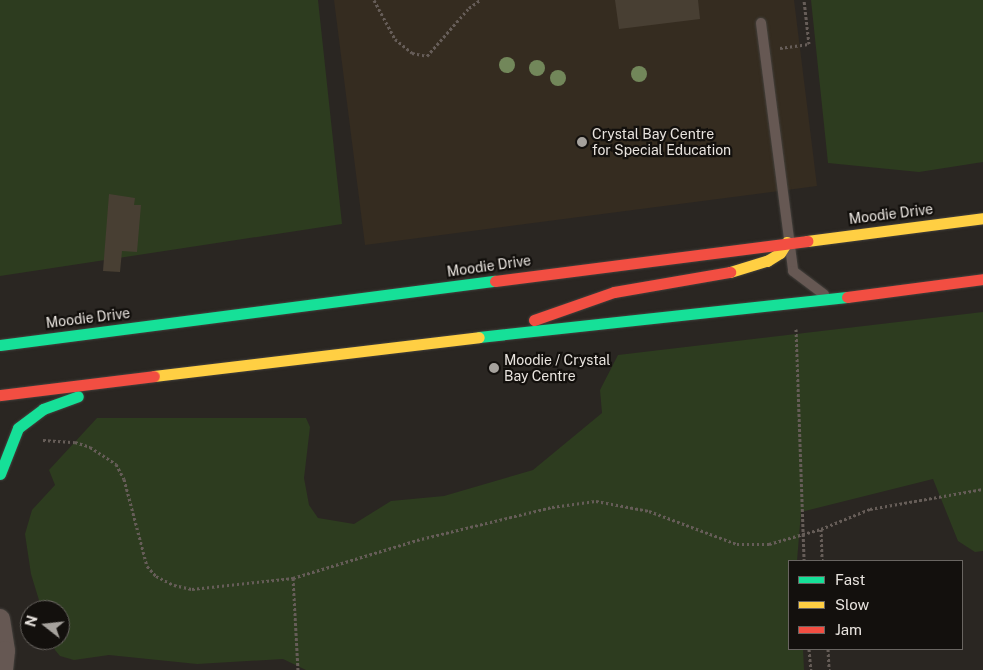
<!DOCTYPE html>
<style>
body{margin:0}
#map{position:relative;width:983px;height:670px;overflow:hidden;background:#2a2622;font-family:"Public Sans",sans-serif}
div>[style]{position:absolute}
.built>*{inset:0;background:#352c20}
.green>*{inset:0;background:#2d3c1f}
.building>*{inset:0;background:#483f33}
.path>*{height:3px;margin-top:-1.5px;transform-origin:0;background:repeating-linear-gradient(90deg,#665d58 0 2.5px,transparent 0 5px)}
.roads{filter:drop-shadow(0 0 1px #44413d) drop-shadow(0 0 1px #44413d)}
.lane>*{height:10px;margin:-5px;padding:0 5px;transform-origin:5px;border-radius:5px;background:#665853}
.street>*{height:20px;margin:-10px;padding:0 10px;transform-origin:10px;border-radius:10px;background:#665853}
.fast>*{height:11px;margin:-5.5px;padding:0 5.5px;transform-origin:5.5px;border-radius:5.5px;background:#16e098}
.slow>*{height:11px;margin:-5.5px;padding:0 5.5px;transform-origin:5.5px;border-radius:5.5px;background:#ffcf43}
.jam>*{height:11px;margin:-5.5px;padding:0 5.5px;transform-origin:5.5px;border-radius:5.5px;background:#f24e42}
.trees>*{width:16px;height:16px;margin:-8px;border-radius:50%;background:#72875a}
.dots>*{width:14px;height:14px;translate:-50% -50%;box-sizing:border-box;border:2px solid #13100d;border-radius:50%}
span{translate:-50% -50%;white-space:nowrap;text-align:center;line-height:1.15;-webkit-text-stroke:4.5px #13100d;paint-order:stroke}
.poi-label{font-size:14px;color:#e9e4df}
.left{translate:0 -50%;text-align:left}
.street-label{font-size:14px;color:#e9e4df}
.legend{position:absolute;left:788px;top:560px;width:175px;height:90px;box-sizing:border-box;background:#13100d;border:1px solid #696561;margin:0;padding:6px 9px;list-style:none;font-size:15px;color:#e9e4df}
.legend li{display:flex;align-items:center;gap:10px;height:25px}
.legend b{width:25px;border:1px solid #696561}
.north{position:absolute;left:20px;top:600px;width:50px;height:50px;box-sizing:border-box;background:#13100d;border:1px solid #696561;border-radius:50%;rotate:286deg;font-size:14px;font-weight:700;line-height:20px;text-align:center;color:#e9e4df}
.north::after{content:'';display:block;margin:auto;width:18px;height:22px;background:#a6a29d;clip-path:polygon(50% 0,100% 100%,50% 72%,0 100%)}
</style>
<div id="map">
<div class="built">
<i style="clip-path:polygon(334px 0,794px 0,817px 186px,365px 245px)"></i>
</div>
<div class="green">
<i style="clip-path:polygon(0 0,318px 0,342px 224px,0 276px)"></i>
<i style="clip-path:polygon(811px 0,983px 0,983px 162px,919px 172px,828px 163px)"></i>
<i style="clip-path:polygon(983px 312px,983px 551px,975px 552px,958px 541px,933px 479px,801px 512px,797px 561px,789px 561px,789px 649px,803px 649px,804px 670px,306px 670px,283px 659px,197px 664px,109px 655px,74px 660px,60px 656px,55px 650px,51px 640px,60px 640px,60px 610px,42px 610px,31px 574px,25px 534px,32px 510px,55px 485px,49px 470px,97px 418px,306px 418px,310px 427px,304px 478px,309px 505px,318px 518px,354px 524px,391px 501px,444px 496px,533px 470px,602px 413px,600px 390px,618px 355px)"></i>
</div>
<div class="building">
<i style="clip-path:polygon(615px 0,698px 0,700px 19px,619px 29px)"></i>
<i style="clip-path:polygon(109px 194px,135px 198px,134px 205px,141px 205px,137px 252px,122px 251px,120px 272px,103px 271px)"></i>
</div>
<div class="path">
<i style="left:374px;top:0;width:44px;rotate:61.7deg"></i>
<i style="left:395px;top:39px;width:22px;rotate:39deg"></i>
<i style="left:412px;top:53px;width:15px;rotate:11deg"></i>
<i style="left:427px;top:56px;width:64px;rotate:-48.8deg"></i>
<i style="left:469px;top:8px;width:14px;rotate:-36deg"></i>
<i style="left:780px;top:48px;width:29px;rotate:-8deg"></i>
<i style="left:809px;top:44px;width:44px;rotate:-96.5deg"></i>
<i style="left:796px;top:329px;width:232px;rotate:88deg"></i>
<i style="left:43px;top:440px;width:32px;rotate:4deg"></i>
<i style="left:75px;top:442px;width:16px;rotate:18deg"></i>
<i style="left:90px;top:447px;width:31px;rotate:33deg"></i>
<i style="left:116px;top:464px;width:17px;rotate:62deg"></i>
<i style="left:124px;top:479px;width:90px;rotate:75.2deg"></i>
<i style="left:147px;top:566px;width:13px;rotate:48deg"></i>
<i style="left:156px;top:576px;width:20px;rotate:27deg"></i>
<i style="left:174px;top:585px;width:18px;rotate:13deg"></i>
<i style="left:192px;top:589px;width:102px;rotate:-6.2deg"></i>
<i style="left:293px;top:578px;width:130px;rotate:-17deg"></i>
<i style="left:417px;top:540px;width:139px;rotate:-13.7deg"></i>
<i style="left:552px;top:507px;width:44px;rotate:-7.8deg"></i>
<i style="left:596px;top:501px;width:54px;rotate:10.7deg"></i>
<i style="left:649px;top:511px;width:94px;rotate:20.6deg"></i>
<i style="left:737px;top:544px;width:32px"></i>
<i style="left:769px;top:544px;width:54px;rotate:-16.1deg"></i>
<i style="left:821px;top:529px;width:53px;rotate:-22.2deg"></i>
<i style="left:870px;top:509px;width:115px;rotate:-10deg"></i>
<i style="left:821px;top:529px;width:32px;rotate:88deg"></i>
<i style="left:293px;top:578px;width:92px;rotate:86.9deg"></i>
<i style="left:809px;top:649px;width:21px;rotate:85deg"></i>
<i style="left:828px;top:649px;width:21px;rotate:87deg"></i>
</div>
<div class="roads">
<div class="lane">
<i style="left:761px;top:23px;width:250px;rotate:82.6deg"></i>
<i style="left:793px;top:271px;width:39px;rotate:37deg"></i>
</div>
<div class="street">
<i style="left:0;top:619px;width:32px;rotate:81deg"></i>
<i style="left:5px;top:651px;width:19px;rotate:96deg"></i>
</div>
<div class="fast">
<i style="left:479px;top:337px;width:370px;rotate:-6.2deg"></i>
<i style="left:0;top:345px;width:499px;rotate:-7.4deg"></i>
<i style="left:0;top:474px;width:49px;rotate:-68.6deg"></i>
<i style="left:18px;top:428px;width:31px;rotate:-37deg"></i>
<i style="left:43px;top:409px;width:37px;rotate:-20deg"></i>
</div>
<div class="slow">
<i style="left:807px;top:241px;width:177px;rotate:-7.4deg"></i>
<i style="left:730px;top:272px;width:39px;rotate:-17deg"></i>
<i style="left:767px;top:261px;width:15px;rotate:-32deg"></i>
<i style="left:780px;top:253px;width:13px;rotate:-58deg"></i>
<i style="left:154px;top:376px;width:327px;rotate:-6.8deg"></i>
</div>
<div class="jam">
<i style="left:495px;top:281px;width:315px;rotate:-7.3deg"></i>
<i style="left:847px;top:297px;width:137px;rotate:-7.5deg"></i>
<i style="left:534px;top:320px;width:85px;rotate:-19.3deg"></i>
<i style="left:614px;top:292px;width:118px;rotate:-9.8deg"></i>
<i style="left:0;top:395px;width:155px;rotate:-7deg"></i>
</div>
</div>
<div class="trees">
<i style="left:507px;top:65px"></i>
<i style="left:537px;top:68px"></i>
<i style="left:639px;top:74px"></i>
<i style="left:558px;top:78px"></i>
</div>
<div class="dots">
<i style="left:582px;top:142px;background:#a6a29d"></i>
<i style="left:494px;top:368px;background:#a6a29d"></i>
</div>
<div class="poi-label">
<span class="left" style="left:592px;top:142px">Crystal Bay Centre<br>for Special Education</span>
<span class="left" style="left:504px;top:368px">Moodie / Crystal<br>Bay Centre</span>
</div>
<div class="street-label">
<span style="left:891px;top:214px;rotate:-7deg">Moodie Drive</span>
<span style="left:489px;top:266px;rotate:-8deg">Moodie Drive</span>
<span style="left:88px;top:318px;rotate:-7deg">Moodie Drive</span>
</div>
<ul class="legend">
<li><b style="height:6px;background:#16e098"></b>Fast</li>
<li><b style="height:6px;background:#ffcf43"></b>Slow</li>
<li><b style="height:6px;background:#f24e42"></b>Jam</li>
</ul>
<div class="north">N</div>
</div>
